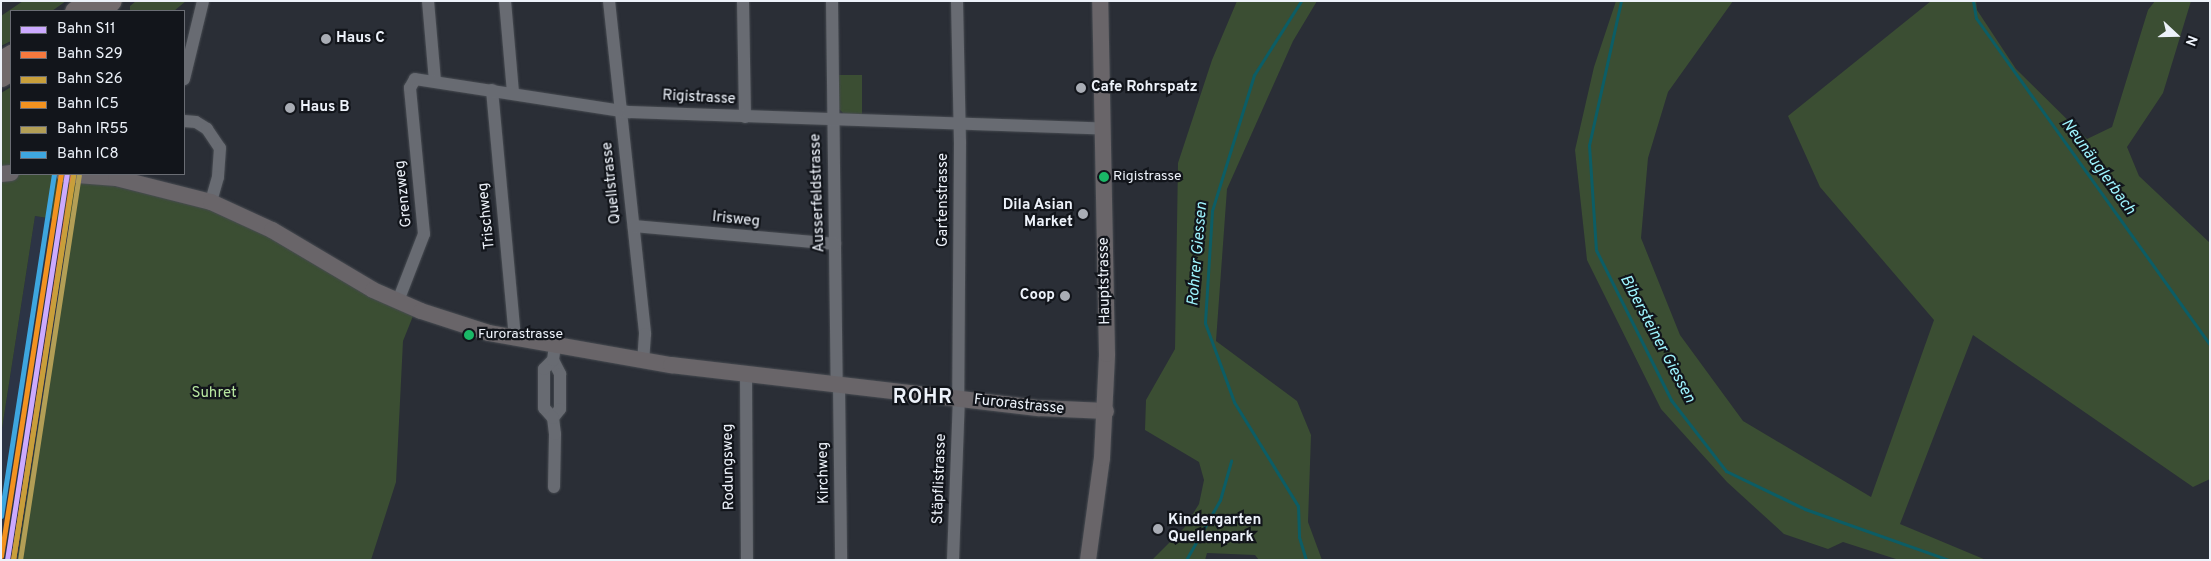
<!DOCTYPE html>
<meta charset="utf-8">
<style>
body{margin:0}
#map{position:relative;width:2211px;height:561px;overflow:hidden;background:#2a2e36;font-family:Overpass,sans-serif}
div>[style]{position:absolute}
.built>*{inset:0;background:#2c3445}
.green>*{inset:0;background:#3b4e33}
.stream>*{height:3px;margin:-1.5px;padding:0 1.5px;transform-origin:1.5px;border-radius:1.5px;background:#0c5d65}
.roads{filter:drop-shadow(0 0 1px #474b51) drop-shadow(0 0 1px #474b51)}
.minor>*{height:12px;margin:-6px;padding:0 6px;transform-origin:6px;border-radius:6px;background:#686b72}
.major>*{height:16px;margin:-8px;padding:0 8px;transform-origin:8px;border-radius:8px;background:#696569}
.highway>*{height:19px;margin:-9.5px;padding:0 9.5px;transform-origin:9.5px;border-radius:9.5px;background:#726a6c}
.rail-1>*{height:5px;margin:-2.5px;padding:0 2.5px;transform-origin:2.5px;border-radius:2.5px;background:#caf}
.rail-2>*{height:5px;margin:-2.5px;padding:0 2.5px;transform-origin:2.5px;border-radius:2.5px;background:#f6793e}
.rail-3>*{height:5px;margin:-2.5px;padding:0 2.5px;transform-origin:2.5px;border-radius:2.5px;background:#c89f3b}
.rail-4>*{height:5px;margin:-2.5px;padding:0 2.5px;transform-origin:2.5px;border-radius:2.5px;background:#f29220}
.rail-5>*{height:5px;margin:-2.5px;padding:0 2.5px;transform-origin:2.5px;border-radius:2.5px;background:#b29e56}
.rail-6>*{height:5px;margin:-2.5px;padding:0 2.5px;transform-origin:2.5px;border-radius:2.5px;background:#3ea6df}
.dots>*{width:14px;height:14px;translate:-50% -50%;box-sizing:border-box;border:2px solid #12151b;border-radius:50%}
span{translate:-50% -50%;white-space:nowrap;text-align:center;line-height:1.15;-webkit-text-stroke:4.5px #12151b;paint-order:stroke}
.bus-label{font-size:14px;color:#edf2fa}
.left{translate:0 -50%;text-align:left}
.poi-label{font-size:15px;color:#edf2fa;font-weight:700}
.right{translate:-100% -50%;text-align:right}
.street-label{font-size:15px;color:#edf2fa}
.park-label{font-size:15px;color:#b6e59f}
.water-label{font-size:16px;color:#9ef4fe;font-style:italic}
.district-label{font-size:20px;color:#edf2fa;font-weight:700;letter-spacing:1px}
.frame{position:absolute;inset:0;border:2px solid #edf2fa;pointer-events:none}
.legend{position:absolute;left:10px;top:10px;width:175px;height:165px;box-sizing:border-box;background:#12151b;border:1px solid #6a6d74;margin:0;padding:6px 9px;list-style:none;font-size:15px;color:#edf2fa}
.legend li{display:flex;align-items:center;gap:10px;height:25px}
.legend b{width:25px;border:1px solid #6a6d74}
.north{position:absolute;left:2151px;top:10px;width:50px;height:50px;-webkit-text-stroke:4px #12151b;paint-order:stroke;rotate:111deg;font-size:14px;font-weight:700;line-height:20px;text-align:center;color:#edf2fa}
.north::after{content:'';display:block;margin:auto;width:18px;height:22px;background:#edf2fa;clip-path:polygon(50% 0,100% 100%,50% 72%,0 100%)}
</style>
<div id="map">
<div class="built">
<i style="clip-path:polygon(35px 216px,73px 222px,43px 422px,39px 422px,17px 560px,1px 560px,1px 435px)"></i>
</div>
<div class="green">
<i style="clip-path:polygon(23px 1px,66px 1px,52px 11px,11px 11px,11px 41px,1px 46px,1px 16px)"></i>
<i style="clip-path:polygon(136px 1px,186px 1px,174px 11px,130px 11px,130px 6px)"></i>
<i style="clip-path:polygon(1237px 1px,1317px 1px,1293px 41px,1227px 189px,1216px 341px,1297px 401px,1311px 435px,1308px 522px,1322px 560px,1259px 560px,1255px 555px,1207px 553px,1205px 560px,1152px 560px,1184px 528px,1199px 504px,1204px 480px,1199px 462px,1145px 430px,1146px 400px,1175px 349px,1178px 163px,1212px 60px)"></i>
<i style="clip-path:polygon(1616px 1px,1733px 1px,1668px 92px,1648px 158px,1641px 238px,1680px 335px,1743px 421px,1871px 497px,1934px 320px,1820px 187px,1788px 116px,1931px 1px,1976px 1px,1977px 10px,2016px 69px,2087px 139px,2112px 127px,2148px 10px,2155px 1px,2191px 1px,2163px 93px,2127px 147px,2139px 176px,2210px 243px,2210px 479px,2193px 487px,1973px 335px,1900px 524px,1986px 560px,1899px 560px,1843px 542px,1828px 549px,1784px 534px,1727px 482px,1661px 409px,1587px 260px,1575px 150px,1594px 67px)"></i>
<i style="clip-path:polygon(836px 75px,862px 75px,862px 116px,844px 114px,838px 108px)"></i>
<i style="clip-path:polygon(11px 87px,11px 174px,63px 174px,206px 208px,270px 237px,370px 296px,413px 316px,403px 341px,396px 482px,371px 560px,17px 560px,39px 421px,43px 422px,73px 222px,35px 216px,1px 435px,1px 93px)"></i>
</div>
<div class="stream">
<i style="left:1301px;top:1px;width:88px;rotate:122.4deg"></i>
<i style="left:1254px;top:75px;width:142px;rotate:107.2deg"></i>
<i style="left:1212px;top:211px;width:112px;rotate:93.6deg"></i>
<i style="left:1205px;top:323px;width:84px;rotate:69.8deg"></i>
<i style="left:1234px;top:402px;width:122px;rotate:58.4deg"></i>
<i style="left:1298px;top:506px;width:31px;rotate:88deg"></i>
<i style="left:1299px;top:537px;width:24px;rotate:73deg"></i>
<i style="left:1621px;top:1px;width:148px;rotate:102.5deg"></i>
<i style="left:1589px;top:145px;width:105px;rotate:86.2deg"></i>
<i style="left:1596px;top:250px;width:168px;rotate:63.4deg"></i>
<i style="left:1671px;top:400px;width:90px;rotate:52.2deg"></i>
<i style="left:1726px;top:471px;width:88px;rotate:25.7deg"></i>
<i style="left:1805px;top:509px;width:153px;rotate:19.5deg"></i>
<i style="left:1973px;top:1px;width:17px;rotate:80deg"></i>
<i style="left:1976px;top:18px;width:402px;rotate:54.4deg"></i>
<i style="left:1186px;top:560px;width:69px;rotate:-60.5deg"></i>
<i style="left:1220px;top:500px;width:41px;rotate:-74.2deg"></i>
</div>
<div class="roads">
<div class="minor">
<i style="left:428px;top:1px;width:80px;rotate:85deg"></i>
<i style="left:505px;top:1px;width:92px;rotate:85deg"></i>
<i style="left:609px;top:1px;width:335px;rotate:83.8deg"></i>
<i style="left:645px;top:334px;width:26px;rotate:94deg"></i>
<i style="left:743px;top:1px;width:116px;rotate:89deg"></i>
<i style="left:832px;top:1px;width:384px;rotate:89.3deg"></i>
<i style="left:957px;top:1px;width:141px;rotate:88.8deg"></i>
<i style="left:960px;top:142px;width:257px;rotate:90.4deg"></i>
<i style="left:184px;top:79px;width:80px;rotate:-76.3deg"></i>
<i style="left:492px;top:90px;width:250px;rotate:84.7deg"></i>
<i style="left:184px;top:121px;width:12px;rotate:5deg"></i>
<i style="left:196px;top:122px;width:13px;rotate:32deg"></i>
<i style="left:207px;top:129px;width:23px;rotate:56deg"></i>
<i style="left:220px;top:148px;width:29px;rotate:94deg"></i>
<i style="left:218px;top:177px;width:26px;rotate:106deg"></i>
<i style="left:634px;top:226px;width:202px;rotate:5.1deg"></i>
<i style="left:398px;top:301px;width:72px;rotate:-68.8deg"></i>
<i style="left:424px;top:234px;width:147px;rotate:-95.5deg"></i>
<i style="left:410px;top:88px;width:10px;rotate:-61deg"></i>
<i style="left:415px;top:79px;width:216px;rotate:8.8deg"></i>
<i style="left:628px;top:112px;width:475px;rotate:2deg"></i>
<i style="left:553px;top:360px;width:16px;rotate:63deg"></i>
<i style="left:560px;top:374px;width:35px;rotate:90deg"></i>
<i style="left:560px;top:409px;width:11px;rotate:128deg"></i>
<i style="left:746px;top:374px;width:186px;rotate:89.7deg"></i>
<i style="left:839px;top:385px;width:175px;rotate:89.3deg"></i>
<i style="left:554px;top:487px;width:53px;rotate:-88.9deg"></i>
<i style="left:555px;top:434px;width:16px;rotate:-97deg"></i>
<i style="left:553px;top:418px;width:13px;rotate:-132deg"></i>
<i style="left:544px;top:408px;width:39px;rotate:-90deg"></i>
<i style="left:544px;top:369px;width:13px;rotate:-45deg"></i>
<i style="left:553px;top:360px;width:14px;rotate:-82deg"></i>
<i style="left:953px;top:560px;width:161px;rotate:-87.9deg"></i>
</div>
<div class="major">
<i style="left:1px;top:174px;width:10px;rotate:-6deg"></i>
<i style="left:64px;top:174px;width:52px;rotate:4.4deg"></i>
<i style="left:116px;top:178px;width:98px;rotate:14.2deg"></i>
<i style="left:211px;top:202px;width:67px;rotate:24.7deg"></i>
<i style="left:272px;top:230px;width:117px;rotate:30.7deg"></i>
<i style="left:373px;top:290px;width:52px;rotate:23.6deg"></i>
<i style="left:421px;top:311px;width:71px;rotate:17.9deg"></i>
<i style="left:489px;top:333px;width:185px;rotate:10deg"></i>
<i style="left:671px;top:365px;width:371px;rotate:6.7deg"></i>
<i style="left:1039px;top:408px;width:67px;rotate:2.6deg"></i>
<i style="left:1088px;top:560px;width:103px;rotate:-82.2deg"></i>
<i style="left:1102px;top:458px;width:104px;rotate:-87.2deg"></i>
<i style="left:1107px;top:354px;width:353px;rotate:-91.1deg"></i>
</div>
<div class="highway">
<i style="left:74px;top:11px;width:17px;rotate:-36deg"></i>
<i style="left:99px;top:11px;width:16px;rotate:-38deg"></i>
<i style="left:1px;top:60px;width:12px;rotate:-31deg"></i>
<i style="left:1px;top:77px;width:12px;rotate:-31deg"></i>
</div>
</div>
<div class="rail-1">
<i style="left:7px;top:560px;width:391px;rotate:-81.2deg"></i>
</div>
<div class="rail-2">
<i style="left:13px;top:560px;width:391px;rotate:-81.2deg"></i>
</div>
<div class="rail-3">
<i style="left:13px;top:560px;width:390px;rotate:-81.1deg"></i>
</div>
<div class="rail-4">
<i style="left:1px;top:556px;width:387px;rotate:-81.1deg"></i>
</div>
<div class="rail-5">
<i style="left:20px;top:560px;width:389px;rotate:-81.3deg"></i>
</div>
<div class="rail-6">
<i style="left:1px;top:516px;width:346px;rotate:-81.2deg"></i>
</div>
<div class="dots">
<i style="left:326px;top:39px;background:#a9adb5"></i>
<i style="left:1081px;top:88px;background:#a9adb5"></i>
<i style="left:290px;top:108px;background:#a9adb5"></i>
<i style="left:1104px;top:177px;background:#1ab867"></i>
<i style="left:1083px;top:214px;background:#a9adb5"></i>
<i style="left:1065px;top:296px;background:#a9adb5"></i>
<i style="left:469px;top:335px;background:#1ab867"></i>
<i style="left:1158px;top:529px;background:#a9adb5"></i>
</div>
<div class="bus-label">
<span class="left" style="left:1113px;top:177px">Rigistrasse</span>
<span class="left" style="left:478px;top:335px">Furorastrasse</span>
</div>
<div class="poi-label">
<span class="left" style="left:336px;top:39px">Haus C</span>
<span class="left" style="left:1091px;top:88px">Cafe Rohrspatz</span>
<span class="left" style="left:300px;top:108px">Haus B</span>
<span class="right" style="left:1073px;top:214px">Dila Asian<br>Market</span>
<span class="right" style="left:1055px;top:296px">Coop</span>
<span class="left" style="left:1168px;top:529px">Kindergarten<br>Quellenpark</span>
</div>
<div class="street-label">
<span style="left:699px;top:98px;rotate:3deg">Rigistrasse</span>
<span style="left:612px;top:183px;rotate:-96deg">Quellstrasse</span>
<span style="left:818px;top:193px;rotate:-92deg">Ausserfeldstrasse</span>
<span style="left:404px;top:194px;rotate:-96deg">Grenzweg</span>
<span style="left:944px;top:200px;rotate:-90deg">Gartenstrasse</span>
<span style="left:487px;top:216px;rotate:-96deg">Trischweg</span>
<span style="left:736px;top:220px;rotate:6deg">Irisweg</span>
<span style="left:1105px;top:281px;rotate:-91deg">Hauptstrasse</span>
<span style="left:1019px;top:405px;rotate:6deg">Furorastrasse</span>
<span style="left:729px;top:467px;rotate:-91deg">Rodungsweg</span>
<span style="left:824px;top:473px;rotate:-91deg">Kirchweg</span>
<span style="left:940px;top:479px;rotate:-88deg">Stäpflistrasse</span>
</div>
<div class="park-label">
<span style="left:214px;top:394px">Suhret</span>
</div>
<div class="water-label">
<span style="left:2098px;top:167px;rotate:54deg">Neunäuglerbach</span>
<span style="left:1198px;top:254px;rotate:-85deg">Rohrer Giessen</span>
<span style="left:1657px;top:339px;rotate:62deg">Bibersteiner Giessen</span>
</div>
<div class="district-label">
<span style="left:923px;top:398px">ROHR</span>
</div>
<div class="frame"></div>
<ul class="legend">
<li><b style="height:6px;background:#caf"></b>Bahn S11</li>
<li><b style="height:6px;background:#f6793e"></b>Bahn S29</li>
<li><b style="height:6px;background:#c89f3b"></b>Bahn S26</li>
<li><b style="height:6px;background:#f29220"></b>Bahn IC5</li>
<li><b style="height:6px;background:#b29e56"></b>Bahn IR55</li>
<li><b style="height:6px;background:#3ea6df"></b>Bahn IC8</li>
</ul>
<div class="north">N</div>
</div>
